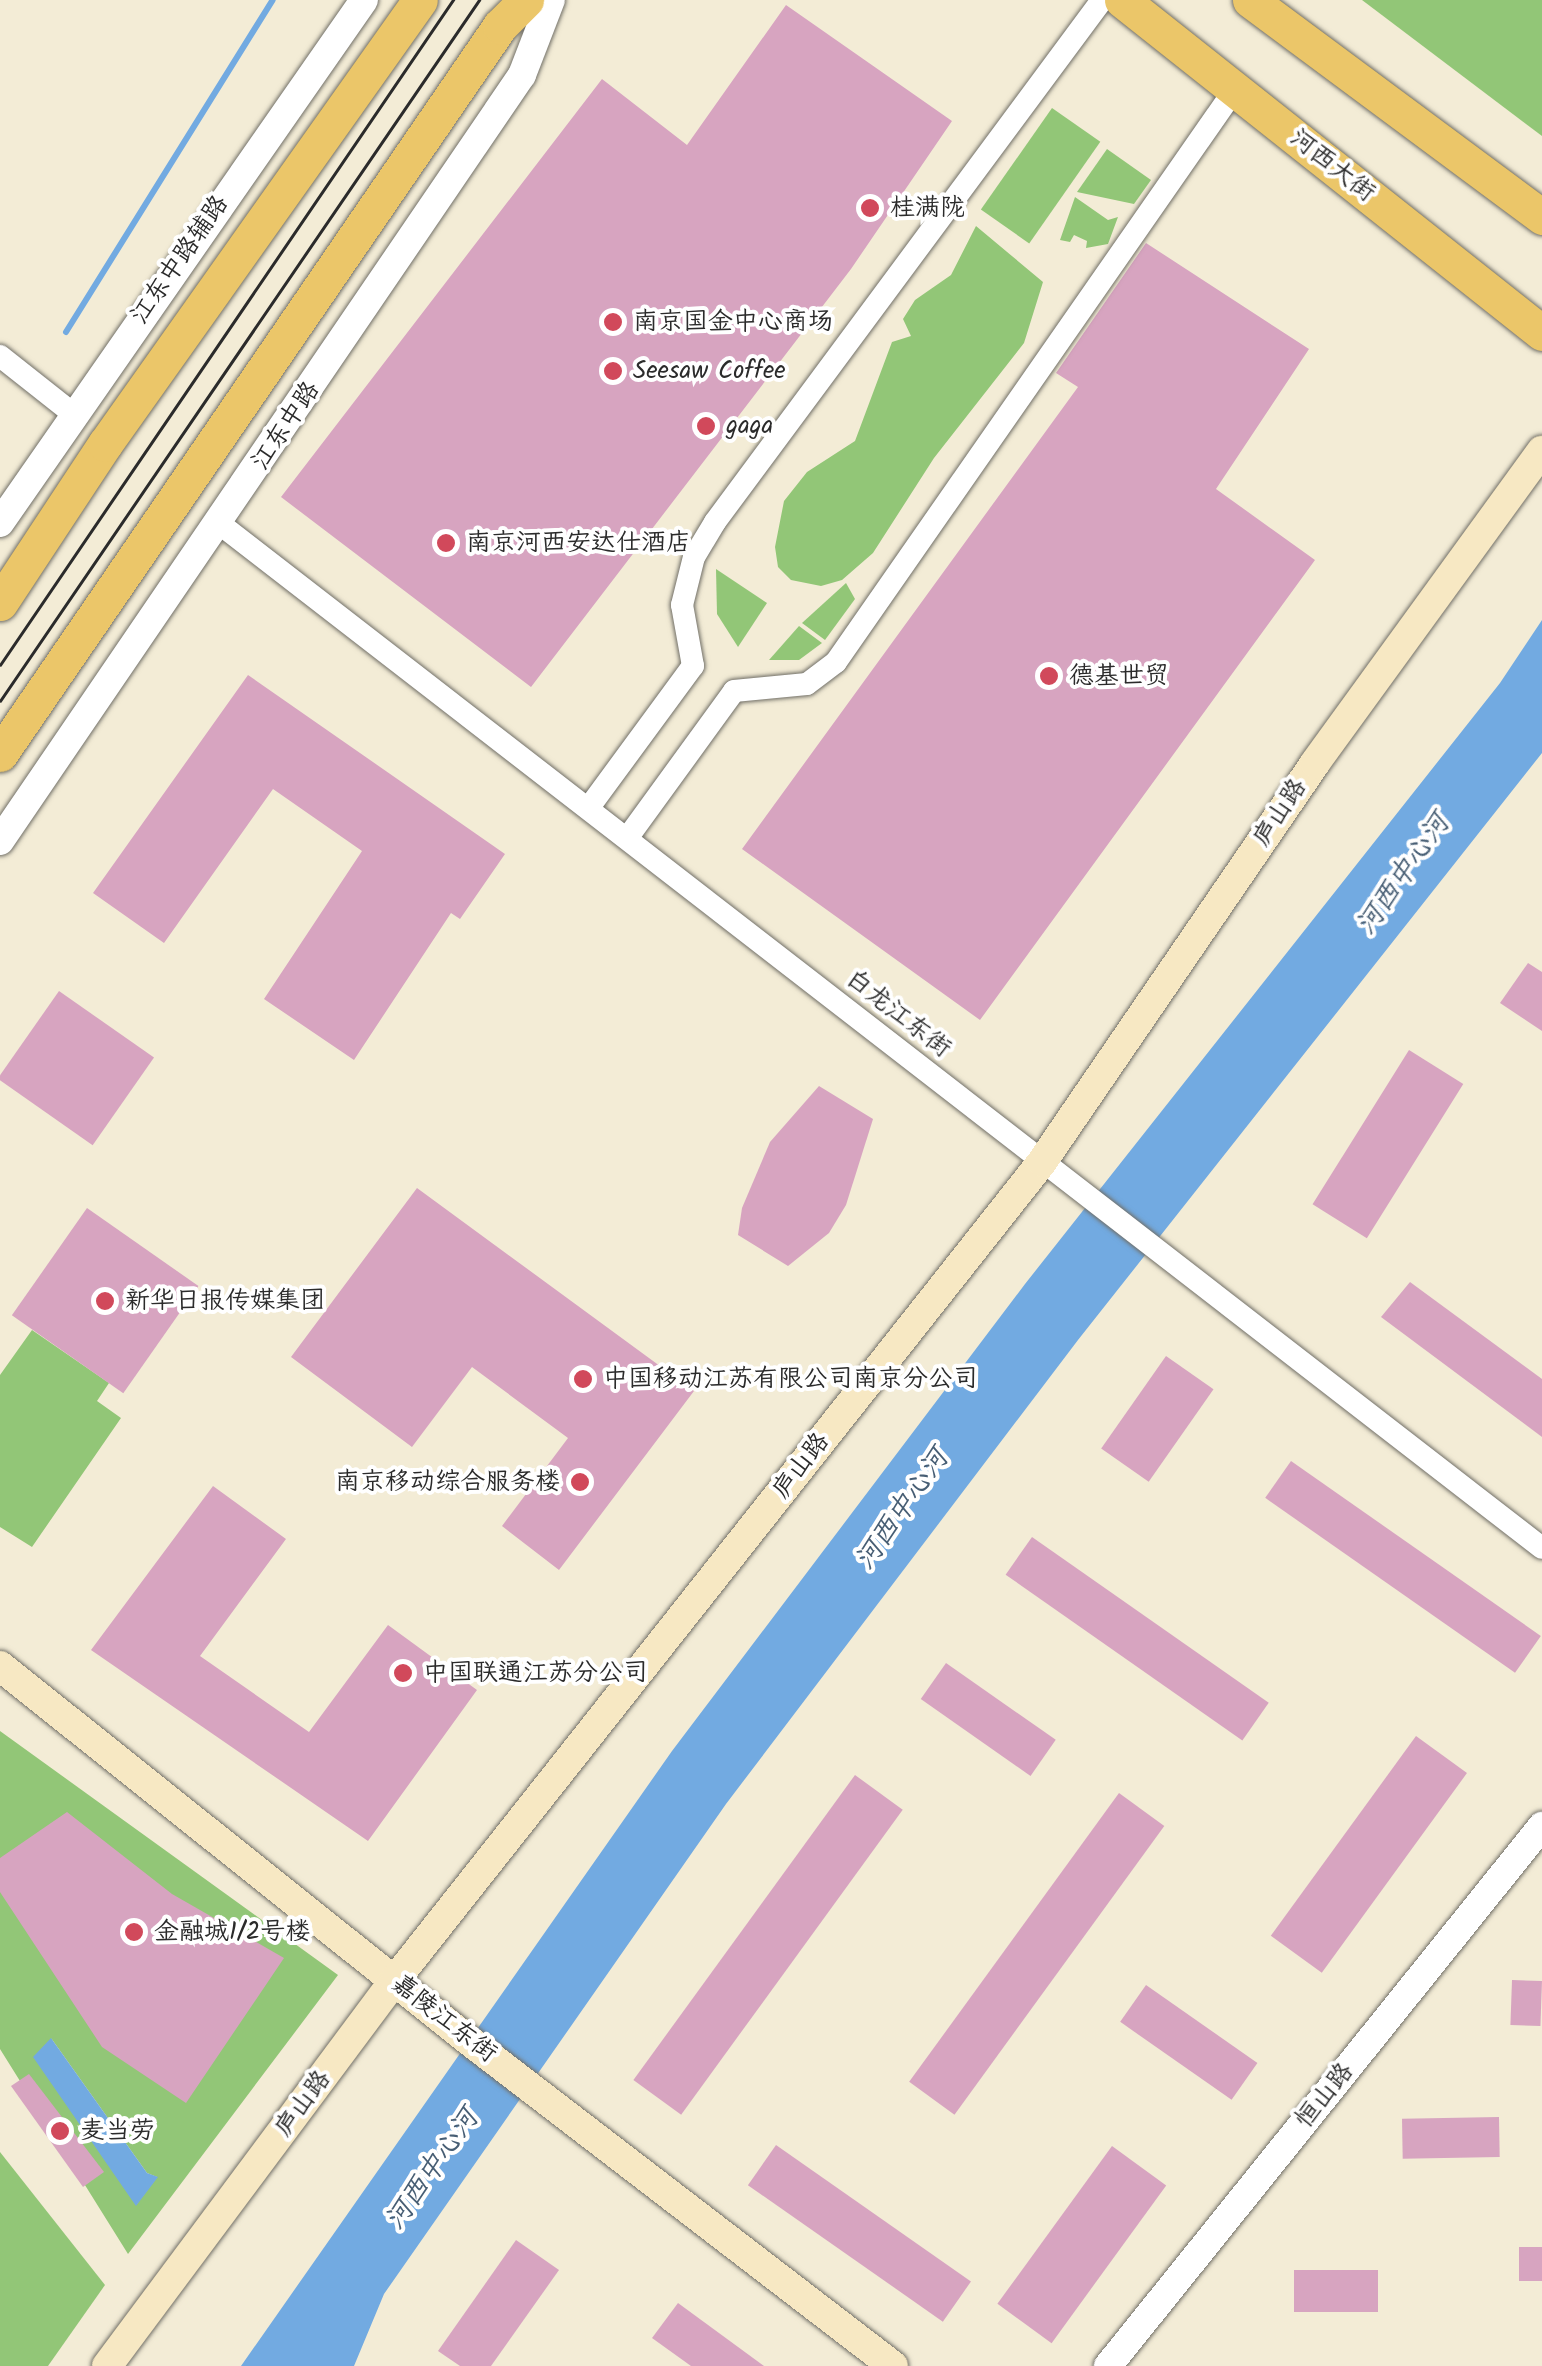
<!DOCTYPE html>
<meta charset="utf-8">
<style>
body{margin:0}
#map{position:relative;width:1542px;height:2366px;overflow:hidden;background:#f3ecd6;font-family:Kalam,"LXGW WenKai TC",sans-serif}
div>[style]{position:absolute}
.green>*{inset:0;background:#92c677;transform-origin:0 0}
.water>*{inset:0;background:#72aae1}
.stream>*{height:6px;margin:-3px;padding:0 3px;transform-origin:3px;border-radius:3px;background:#72aae1}
.building>*{inset:0;background:#d7a4c0;transform-origin:0 0}
.roads{filter:drop-shadow(0 0 2px #716f67) drop-shadow(0 0 2px #716f67)}
.minor>*{height:22px;margin:-11px;padding:0 11px;transform-origin:11px;border-radius:11px;background:#fff}
.tertiary>*{height:28px;margin:-14px;padding:0 14px;transform-origin:14px;border-radius:14px;background:#fff}
.secondary>*{height:30px;margin:-15px;padding:0 15px;transform-origin:15px;border-radius:15px;background:#f7e8c3}
.primary>*{height:35px;margin:-17.5px;padding:0 17.5px;transform-origin:17.5px;border-radius:17.5px;background:#ebc669}
.tram>*{height:2.5px;margin:-1.25px;padding:0 1.25px;transform-origin:1.25px;border-radius:1.25px;background:#2b2b2b}
.dots>*{width:28px;height:28px;translate:-50% -50%;box-sizing:border-box;border:5px solid #fff;border-radius:50%}
span{translate:-50% -50%;white-space:nowrap;text-align:center;line-height:1.15;-webkit-text-stroke:8px #fff;paint-order:stroke}
.street-label{font-size:25px;color:#2b2b2b}
.poi-label{font-size:25px;color:#2b2b2b}
.left{translate:0 -50%;text-align:left}
.right{translate:-100% -50%;text-align:right}
.water-label{font-size:28px;color:#475e74;font-style:italic}
</style>
<div id="map">
<div class="green">
<i style="clip-path:polygon(1362px 0,1542px 0,1542px 136px)"></i>
<i style="left:1052px;top:108px;width:59px;height:124px;rotate:35deg"></i>
<i style="clip-path:polygon(1107px 149px,1151px 180px,1134px 204px,1077px 192px)"></i>
<i style="clip-path:polygon(1075px 197px,1108px 220px,1118px 217px,1108px 244px,1086px 248px,1087px 241px,1074px 235px,1070px 242px,1060px 240px)"></i>
<i style="clip-path:polygon(976px 226px,1043px 282px,1024px 343px,934px 458px,873px 553px,842px 580px,821px 586px,791px 580px,778px 567px,775px 547px,784px 501px,807px 472px,855px 441px,892px 342px,911px 336px,903px 319px,915px 300px,951px 275px)"></i>
<i style="clip-path:polygon(716px 569px,767px 603px,738px 647px,717px 614px)"></i>
<i style="clip-path:polygon(846px 583px,855px 599px,825px 640px,802px 623px)"></i>
<i style="clip-path:polygon(799px 626px,822px 643px,799px 660px,769px 660px)"></i>
<i style="clip-path:polygon(32px 1330px,109px 1383px,97px 1401px,121px 1418px,32px 1547px,0 1527px,0 1375px)"></i>
<i style="clip-path:polygon(evenodd,0 1731px,338px 1975px,128px 2254px,0 2049px,0 1731px,51px 2038px,147px 2173px,157px 2177px,136px 2205px,51px 2038px)"></i>
<i style="clip-path:polygon(0 2152px,105px 2285px,48px 2366px,0 2366px)"></i>
</div>
<div class="water">
<i style="clip-path:polygon(1542px 620px,1542px 753px,1078px 1340px,726px 1804px,384px 2294px,354px 2366px,241px 2366px,672px 1751px,1025px 1284px,1500px 683px)"></i>
<i style="clip-path:polygon(51px 2038px,147px 2173px,158px 2177px,136px 2206px,33px 2057px)"></i>
</div>
<div class="stream">
<i style="left:66px;top:332px;width:391px;rotate:-58.1deg"></i>
</div>
<div class="building">
<i style="clip-path:polygon(786px 5px,952px 121px,851px 269px,531px 687px,281px 497px,602px 79px,687px 145px)"></i>
<i style="clip-path:polygon(1146px 243px,1309px 349px,1216px 489px,1315px 560px,980px 1020px,742px 849px,1078px 387px,1056px 373px)"></i>
<i style="clip-path:polygon(248px 675px,505px 854px,460px 919px,451px 913px,354px 1060px,264px 999px,362px 851px,273px 789px,164px 943px,93px 893px)"></i>
<i style="clip-path:polygon(1528px 963px,1542px 972px,1542px 1031px,1500px 1003px)"></i>
<i style="left:59px;top:991px;width:116px;height:107px;rotate:35deg"></i>
<i style="left:1409px;top:1050px;width:64px;height:182px;rotate:32deg"></i>
<i style="clip-path:polygon(819px 1086px,873px 1119px,846px 1205px,829px 1233px,788px 1266px,738px 1235px,742px 1208px,770px 1142px)"></i>
<i style="clip-path:polygon(417px 1188px,694px 1391px,559px 1570px,502px 1526px,568px 1438px,472px 1367px,412px 1447px,291px 1357px)"></i>
<i style="left:87px;top:1208px;width:136px;height:131px;rotate:35deg"></i>
<i style="clip-path:polygon(1410px 1282px,1542px 1379px,1542px 1437px,1381px 1317px)"></i>
<i style="left:1166px;top:1356px;width:58px;height:113px;rotate:35deg"></i>
<i style="left:1291px;top:1461px;width:305px;height:45px;rotate:35deg"></i>
<i style="clip-path:polygon(213px 1486px,286px 1539px,200px 1656px,309px 1732px,388px 1625px,477px 1690px,368px 1841px,91px 1650px)"></i>
<i style="left:1032px;top:1537px;width:289px;height:46px;rotate:35deg"></i>
<i style="left:946px;top:1663px;width:134px;height:44px;rotate:35deg"></i>
<i style="left:1416px;top:1736px;width:63px;height:247px;rotate:36deg"></i>
<i style="left:855px;top:1775px;width:59px;height:377px;rotate:36deg"></i>
<i style="left:1119px;top:1793px;width:56px;height:357px;rotate:36deg"></i>
<i style="clip-path:polygon(67px 1812px,172px 1894px,284px 1958px,186px 2103px,102px 2047px,0 1892px,0 1858px)"></i>
<i style="left:1512px;top:1980px;width:30px;height:45px;rotate:2deg"></i>
<i style="left:1146px;top:1985px;width:136px;height:45px;rotate:35deg"></i>
<i style="clip-path:polygon(29px 2074px,104px 2172px,83px 2187px,11px 2086px)"></i>
<i style="left:1499px;top:2117px;width:40px;height:97px;rotate:89deg"></i>
<i style="left:776px;top:2145px;width:238px;height:49px;rotate:35deg"></i>
<i style="left:1112px;top:2146px;width:67px;height:195px;rotate:36deg"></i>
<i style="clip-path:polygon(516px 2240px,559px 2270px,491px 2366px,460px 2366px,438px 2351px)"></i>
<i style="left:1519px;top:2247px;width:23px;height:34px"></i>
<i style="left:1294px;top:2270px;width:84px;height:42px"></i>
<i style="clip-path:polygon(678px 2303px,764px 2366px,691px 2366px,652px 2338px)"></i>
</div>
<div class="roads">
<div class="minor">
<i style="left:0;top:356px;width:90px;rotate:38.3deg"></i>
<i style="left:220px;top:524px;width:1672px;rotate:37.76deg"></i>
<i style="left:590px;top:806px;width:174px;rotate:-53.7deg"></i>
<i style="left:693px;top:666px;width:62px;rotate:-100.2deg"></i>
<i style="left:682px;top:605px;width:49px;rotate:-76deg"></i>
<i style="left:694px;top:557px;width:41px;rotate:-59deg"></i>
<i style="left:715px;top:522px;width:650px;rotate:-53.45deg"></i>
<i style="left:628px;top:837px;width:180px;rotate:-54deg"></i>
<i style="left:734px;top:691px;width:73px;rotate:-5.5deg"></i>
<i style="left:807px;top:684px;width:36px;rotate:-37deg"></i>
<i style="left:836px;top:662px;width:698px;rotate:-55.15deg"></i>
</div>
<div class="tertiary">
<i style="left:0;top:523px;width:637px;rotate:-55.16deg"></i>
<i style="left:0;top:841px;width:927px;rotate:-55.73deg"></i>
<i style="left:522px;top:75px;width:80px;rotate:-68.9deg"></i>
<i style="left:1108px;top:2366px;width:693px;rotate:-51.21deg"></i>
</div>
<div class="secondary">
<i style="left:0;top:1666px;width:598px;rotate:38.61deg"></i>
<i style="left:467px;top:2039px;width:537px;rotate:37.51deg"></i>
<i style="left:107px;top:2366px;width:482px;rotate:-53.3deg"></i>
<i style="left:395px;top:1980px;width:1043px;rotate:-51.66deg"></i>
<i style="left:1042px;top:1162px;width:483px;rotate:-55.6deg"></i>
<i style="left:1315px;top:763px;width:386px;rotate:-54deg"></i>
</div>
<div class="primary">
<i style="left:1122px;top:0;width:536px;rotate:38.41deg"></i>
<i style="left:1250px;top:0;width:364px;rotate:36.6deg"></i>
<i style="left:0;top:603px;width:191px;rotate:-56.6deg"></i>
<i style="left:105px;top:444px;width:544px;rotate:-54.65deg"></i>
<i style="left:0;top:754px;width:883px;rotate:-55.52deg"></i>
<i style="left:500px;top:26px;width:37px;rotate:-45deg"></i>
</div>
</div>
<div class="tram">
<i style="left:0;top:665px;width:805px;rotate:-55.74deg"></i>
<i style="left:0;top:701px;width:849px;rotate:-55.65deg"></i>
</div>
<div class="dots">
<i style="left:870px;top:208px;background:#d1495b"></i>
<i style="left:613px;top:322px;background:#d1495b"></i>
<i style="left:613px;top:371px;background:#d1495b"></i>
<i style="left:706px;top:426px;background:#d1495b"></i>
<i style="left:446px;top:543px;background:#d1495b"></i>
<i style="left:1049px;top:676px;background:#d1495b"></i>
<i style="left:105px;top:1301px;background:#d1495b"></i>
<i style="left:583px;top:1379px;background:#d1495b"></i>
<i style="left:580px;top:1482px;background:#d1495b"></i>
<i style="left:403px;top:1673px;background:#d1495b"></i>
<i style="left:134px;top:1932px;background:#d1495b"></i>
<i style="left:60px;top:2131px;background:#d1495b"></i>
</div>
<div class="street-label">
<span style="left:1332px;top:166px;rotate:38deg">河西大街</span>
<span style="left:180px;top:260px;rotate:-55deg">江东中路辅路</span>
<span style="left:286px;top:426px;rotate:-56deg">江东中路</span>
<span style="left:1280px;top:813px;rotate:-56deg">庐山路</span>
<span style="left:898px;top:1014px;rotate:38deg">白龙江东街</span>
<span style="left:801px;top:1466px;rotate:-52deg">庐山路</span>
<span style="left:444px;top:2019px;rotate:38deg">嘉陵江东街</span>
<span style="left:1325px;top:2096px;rotate:-51deg">恒山路</span>
<span style="left:303px;top:2104px;rotate:-53deg">庐山路</span>
</div>
<div class="poi-label">
<span class="left" style="left:890px;top:208px">桂满陇</span>
<span class="left" style="left:633px;top:322px">南京国金中心商场</span>
<span class="left" style="left:633px;top:371px">Seesaw Coffee</span>
<span class="left" style="left:726px;top:426px">gaga</span>
<span class="left" style="left:466px;top:543px">南京河西安达仕酒店</span>
<span class="left" style="left:1069px;top:676px">德基世贸</span>
<span class="left" style="left:125px;top:1301px">新华日报传媒集团</span>
<span class="left" style="left:603px;top:1379px">中国移动江苏有限公司南京分公司</span>
<span class="right" style="left:560px;top:1482px">南京移动综合服务楼</span>
<span class="left" style="left:423px;top:1673px">中国联通江苏分公司</span>
<span class="left" style="left:154px;top:1932px">金融城1/2号楼</span>
<span class="left" style="left:80px;top:2131px">麦当劳</span>
</div>
<div class="water-label">
<span style="left:1404px;top:875px;rotate:-55deg">河西中心河</span>
<span style="left:903px;top:1510px;rotate:-55deg">河西中心河</span>
<span style="left:433px;top:2170px;rotate:-55deg">河西中心河</span>
</div>
</div>
